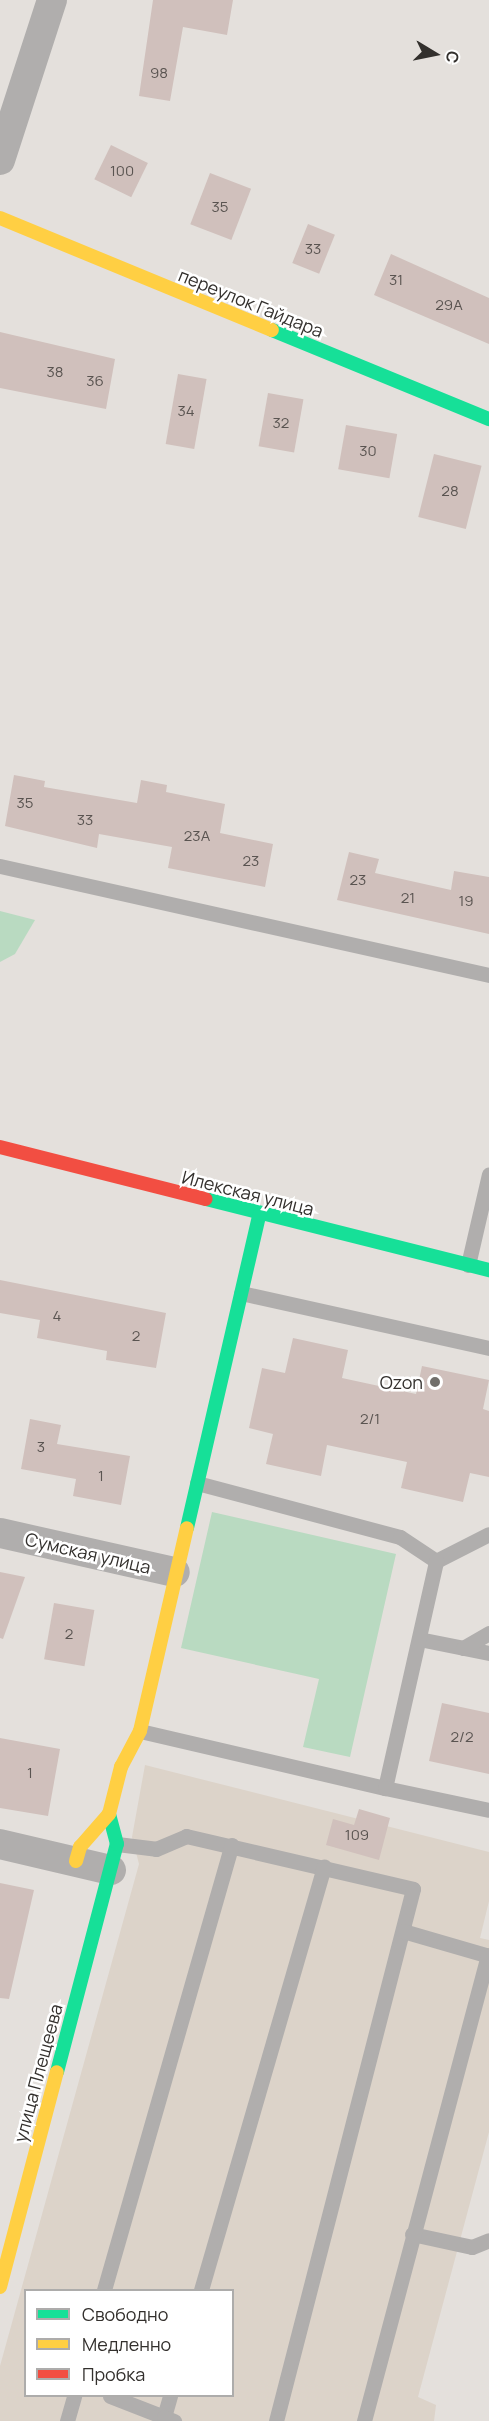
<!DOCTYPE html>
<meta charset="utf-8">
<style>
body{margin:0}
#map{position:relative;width:489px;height:2421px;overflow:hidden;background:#e4e0dc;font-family:Manrope,sans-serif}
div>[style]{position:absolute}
.built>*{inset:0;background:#dcd3c9}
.green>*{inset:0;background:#b9dac1}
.building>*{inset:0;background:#d0c0bc;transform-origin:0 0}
.lane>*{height:15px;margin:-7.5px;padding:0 7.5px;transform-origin:7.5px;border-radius:7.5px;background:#b0aead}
.street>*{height:30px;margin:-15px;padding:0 15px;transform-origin:15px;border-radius:15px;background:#b0aead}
.fast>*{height:14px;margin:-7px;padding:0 7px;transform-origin:7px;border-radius:7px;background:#16e098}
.slow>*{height:14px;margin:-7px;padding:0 7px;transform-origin:7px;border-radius:7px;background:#ffcf43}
.jam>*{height:14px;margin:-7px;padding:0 7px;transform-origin:7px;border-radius:7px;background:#f24e42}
.dots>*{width:16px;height:16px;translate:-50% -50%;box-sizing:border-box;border:3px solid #fff;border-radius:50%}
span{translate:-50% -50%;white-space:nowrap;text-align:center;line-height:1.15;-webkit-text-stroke:5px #fff;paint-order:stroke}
.number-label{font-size:15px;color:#5a5451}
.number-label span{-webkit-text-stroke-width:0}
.street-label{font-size:18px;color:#33302d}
.poi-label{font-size:18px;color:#33302d}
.right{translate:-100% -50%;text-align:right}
.legend{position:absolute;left:24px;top:2289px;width:210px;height:108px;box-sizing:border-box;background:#fff;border:2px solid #adacab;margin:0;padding:8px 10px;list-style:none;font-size:18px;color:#33302d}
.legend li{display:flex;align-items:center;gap:12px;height:30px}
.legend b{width:30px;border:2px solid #adacab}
.north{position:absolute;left:405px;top:24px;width:60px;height:60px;-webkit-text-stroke:4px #fff;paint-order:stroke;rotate:100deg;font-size:16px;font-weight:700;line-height:24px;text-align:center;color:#33302d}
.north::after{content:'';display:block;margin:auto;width:21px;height:27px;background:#33302d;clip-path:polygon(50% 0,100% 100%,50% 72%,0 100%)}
</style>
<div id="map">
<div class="built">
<i style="clip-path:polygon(evenodd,145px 1765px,489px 1852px,489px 1901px,480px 1938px,489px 1940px,489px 2132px,418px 2397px,436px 2405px,434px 2421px,0 2421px,0 2366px,139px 1864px,132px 1837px,145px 1765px,26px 2290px,232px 2290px,232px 2396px,26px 2396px,26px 2290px)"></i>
</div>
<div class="green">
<i style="clip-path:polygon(0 911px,35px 920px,15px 954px,0 962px)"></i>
<i style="clip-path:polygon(212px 1512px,396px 1554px,350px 1757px,303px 1747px,319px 1679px,181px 1648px)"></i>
</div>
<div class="building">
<i style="clip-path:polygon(153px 0,233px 0,227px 35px,183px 27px,170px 101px,139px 96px)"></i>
<i style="left:111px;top:145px;width:41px;height:38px;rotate:26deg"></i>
<i style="left:210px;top:173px;width:44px;height:55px;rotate:21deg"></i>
<i style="left:308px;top:224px;width:29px;height:42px;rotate:22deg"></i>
<i style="clip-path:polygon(391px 254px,489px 298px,489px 344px,374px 295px)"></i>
<i style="clip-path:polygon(0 332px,115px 359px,106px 409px,0 388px)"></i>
<i style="left:178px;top:374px;width:29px;height:71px;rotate:10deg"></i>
<i style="left:268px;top:393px;width:36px;height:54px;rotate:10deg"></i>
<i style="left:346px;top:425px;width:52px;height:45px;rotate:10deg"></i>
<i style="left:434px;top:454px;width:49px;height:65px;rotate:14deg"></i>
<i style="clip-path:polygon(14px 775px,45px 781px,44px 787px,137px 803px,141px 780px,167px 785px,166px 792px,225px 804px,220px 833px,273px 844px,265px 887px,168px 868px,172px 847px,99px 834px,97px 848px,5px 826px)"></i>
<i style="clip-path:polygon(349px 852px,379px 859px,375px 873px,451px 890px,454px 871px,489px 877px,489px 934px,337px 900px)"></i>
<i style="clip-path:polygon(0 1280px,166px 1313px,156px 1368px,106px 1360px,107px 1351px,37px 1338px,40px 1320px,0 1313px)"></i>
<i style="clip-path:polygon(293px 1338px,348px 1350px,342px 1378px,416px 1394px,422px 1366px,489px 1380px,483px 1409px,489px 1411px,489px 1477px,470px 1473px,463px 1502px,401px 1488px,407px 1462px,327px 1445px,321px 1476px,266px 1464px,273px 1434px,249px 1428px,262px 1368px,285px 1373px)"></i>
<i style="clip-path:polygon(30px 1419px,61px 1425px,57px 1444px,130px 1456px,121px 1505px,73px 1496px,76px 1479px,21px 1469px)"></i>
<i style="clip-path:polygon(0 1572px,25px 1577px,3px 1639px,0 1638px)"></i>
<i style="left:54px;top:1603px;width:41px;height:57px;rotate:10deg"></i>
<i style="clip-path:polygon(442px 1703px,489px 1713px,489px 1774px,429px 1761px)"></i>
<i style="clip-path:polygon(0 1738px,60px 1749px,48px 1816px,0 1808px)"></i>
<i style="clip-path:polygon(359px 1809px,390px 1818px,379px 1860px,326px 1845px,333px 1819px,354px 1825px)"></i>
<i style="clip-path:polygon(0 1883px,34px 1890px,9px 1999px,0 1998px)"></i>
</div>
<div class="lane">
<i style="left:0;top:866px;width:501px;rotate:12.57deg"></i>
<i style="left:468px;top:1265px;width:93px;rotate:-77deg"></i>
<i style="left:241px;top:1293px;width:254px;rotate:12.5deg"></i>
<i style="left:197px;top:1483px;width:210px;rotate:14.9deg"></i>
<i style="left:400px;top:1537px;width:43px;rotate:33.7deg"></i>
<i style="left:436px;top:1561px;width:59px;rotate:-27deg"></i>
<i style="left:419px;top:1639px;width:71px;rotate:11.3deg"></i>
<i style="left:463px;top:1648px;width:30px;rotate:-30deg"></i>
<i style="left:140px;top:1731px;width:252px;rotate:13.1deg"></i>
<i style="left:385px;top:1788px;width:233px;rotate:-77.3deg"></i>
<i style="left:385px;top:1788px;width:106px;rotate:11.9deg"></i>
<i style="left:117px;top:1844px;width:39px;rotate:7deg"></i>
<i style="left:156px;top:1849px;width:33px;rotate:-23deg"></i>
<i style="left:186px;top:1836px;width:233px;rotate:13.1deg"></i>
<i style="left:413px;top:1889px;width:549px;rotate:104.44deg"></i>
<i style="left:403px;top:1931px;width:90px;rotate:16.2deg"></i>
<i style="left:412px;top:2234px;width:61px;rotate:12.2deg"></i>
<i style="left:472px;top:2247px;width:18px;rotate:-22deg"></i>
<i style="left:104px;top:2290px;width:463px;rotate:-74deg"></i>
<i style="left:201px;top:2290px;width:441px;rotate:-73.8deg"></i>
<i style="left:110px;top:2396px;width:58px;rotate:21.3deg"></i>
<i style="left:170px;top:2396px;width:22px;rotate:106deg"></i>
<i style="left:164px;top:2417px;width:11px;rotate:22deg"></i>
<i style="left:67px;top:2421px;width:26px;rotate:-74deg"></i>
<i style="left:364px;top:2421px;width:482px;rotate:-75.1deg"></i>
</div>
<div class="street">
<i style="left:0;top:160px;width:168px;rotate:-72deg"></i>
<i style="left:0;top:1533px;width:179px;rotate:12.6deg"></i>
<i style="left:0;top:1844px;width:114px;rotate:13.2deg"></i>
</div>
<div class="fast">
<i style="left:272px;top:330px;width:235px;rotate:22.3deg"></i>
<i style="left:206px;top:1199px;width:292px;rotate:14.1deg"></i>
<i style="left:187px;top:1528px;width:321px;rotate:-77deg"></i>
<i style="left:57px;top:2072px;width:236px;rotate:-75.3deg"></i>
<i style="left:117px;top:1844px;width:31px;rotate:-105deg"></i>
</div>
<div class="slow">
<i style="left:0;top:218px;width:294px;rotate:22.4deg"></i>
<i style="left:76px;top:1861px;width:15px;rotate:-74deg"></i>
<i style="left:80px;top:1847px;width:44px;rotate:-48.7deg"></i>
<i style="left:109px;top:1814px;width:49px;rotate:-75.7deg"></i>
<i style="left:121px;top:1767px;width:41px;rotate:-62.2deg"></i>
<i style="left:140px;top:1731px;width:208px;rotate:-77deg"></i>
<i style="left:0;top:2287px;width:222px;rotate:-75.2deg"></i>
</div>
<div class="jam">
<i style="left:0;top:1147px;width:212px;rotate:14.2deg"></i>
</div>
<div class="dots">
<i style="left:435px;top:1382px;background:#716e6a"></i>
</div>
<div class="number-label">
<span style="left:159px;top:73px">98</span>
<span style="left:122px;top:171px">100</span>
<span style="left:220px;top:207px">35</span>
<span style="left:313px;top:249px">33</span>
<span style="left:396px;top:280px">31</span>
<span style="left:449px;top:305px">29А</span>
<span style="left:55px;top:372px">38</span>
<span style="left:95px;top:381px">36</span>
<span style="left:186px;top:411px">34</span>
<span style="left:281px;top:423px">32</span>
<span style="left:368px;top:451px">30</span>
<span style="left:450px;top:491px">28</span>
<span style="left:25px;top:803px">35</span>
<span style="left:85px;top:820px">33</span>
<span style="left:197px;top:836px">23А</span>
<span style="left:251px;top:861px">23</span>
<span style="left:358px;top:880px">23</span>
<span style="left:408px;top:898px">21</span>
<span style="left:466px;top:901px">19</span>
<span style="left:57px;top:1316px">4</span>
<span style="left:136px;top:1336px">2</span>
<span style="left:370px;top:1419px">2/1</span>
<span style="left:41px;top:1447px">3</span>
<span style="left:101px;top:1476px">1</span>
<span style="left:69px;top:1634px">2</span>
<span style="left:462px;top:1737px">2/2</span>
<span style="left:30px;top:1773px">1</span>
<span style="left:357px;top:1835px">109</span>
</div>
<div class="street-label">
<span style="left:251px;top:303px;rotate:22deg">переулок Гайдара</span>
<span style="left:248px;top:1193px;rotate:14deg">Илекская улица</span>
<span style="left:88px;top:1553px;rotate:13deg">Сумская улица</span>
<span style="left:38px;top:2073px;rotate:-75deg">улица Плещеева</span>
</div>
<div class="poi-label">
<span class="right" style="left:423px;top:1382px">Ozon</span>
</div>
<ul class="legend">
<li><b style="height:8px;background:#16e098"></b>Свободно</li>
<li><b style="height:8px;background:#ffcf43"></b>Медленно</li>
<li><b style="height:8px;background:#f24e42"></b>Пробка</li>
</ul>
<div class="north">С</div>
</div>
